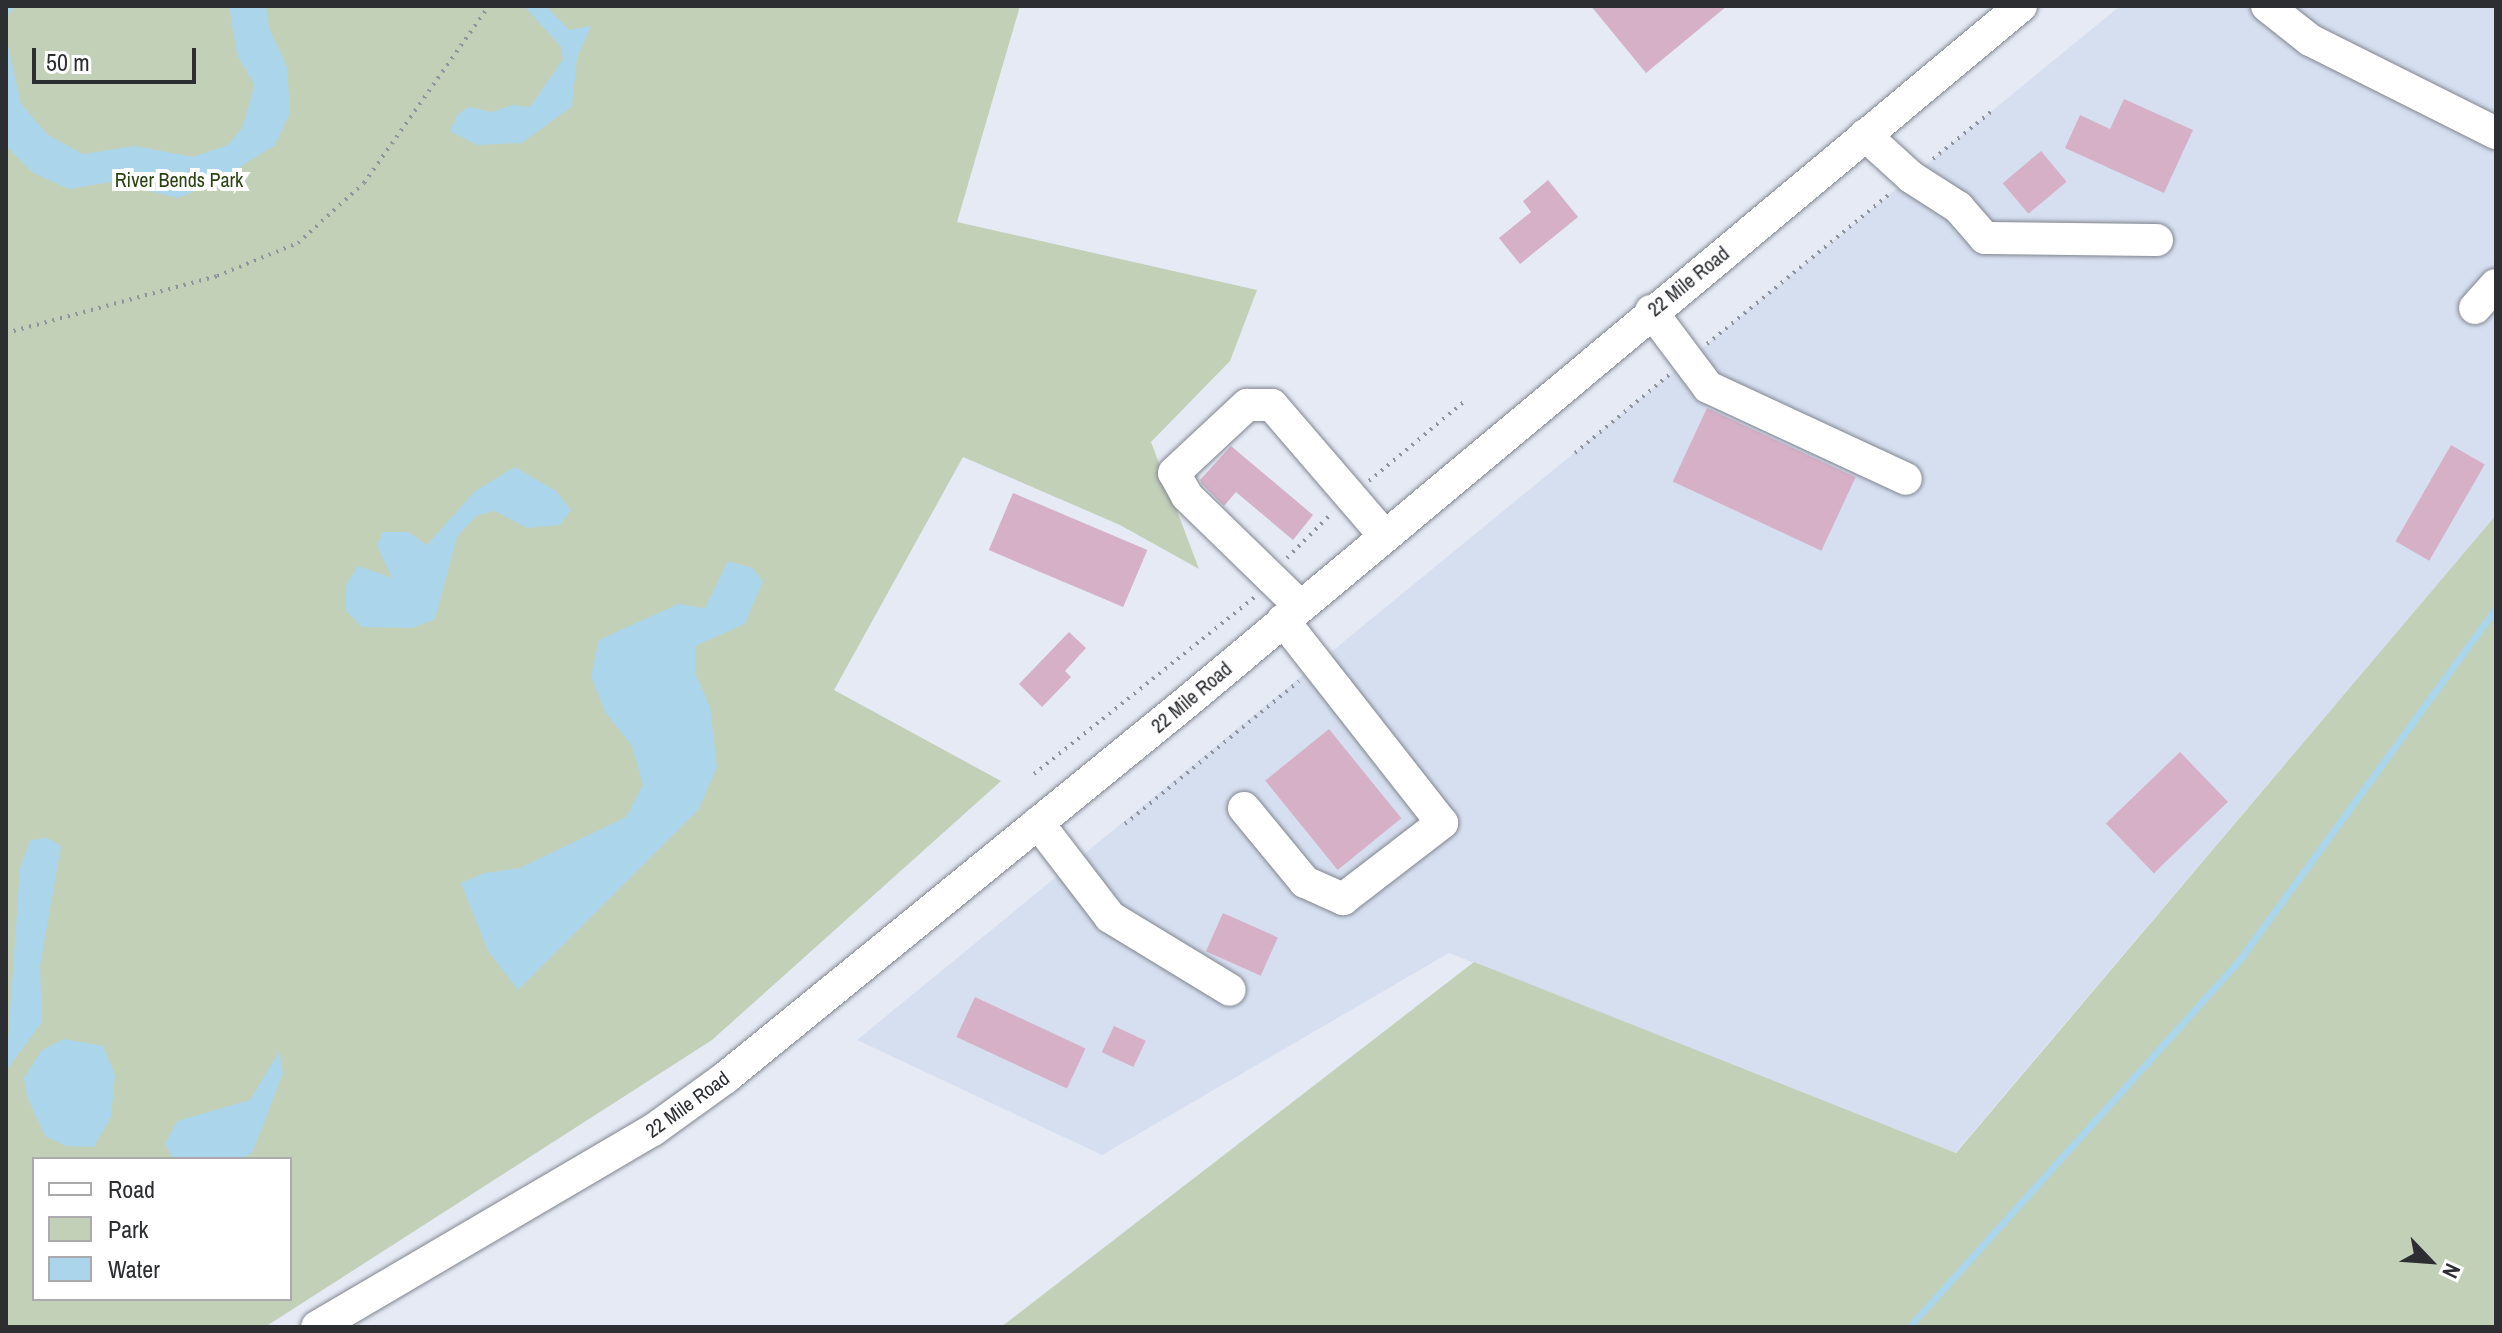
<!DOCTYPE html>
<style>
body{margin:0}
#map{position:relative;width:2502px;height:1333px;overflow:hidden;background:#e5eaf5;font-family:"Archivo Narrow",sans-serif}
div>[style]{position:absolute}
.built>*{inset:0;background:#d6dff0}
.green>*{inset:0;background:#c2d0b8}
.water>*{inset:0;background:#abd5ea}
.stream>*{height:7px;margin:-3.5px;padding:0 3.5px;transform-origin:3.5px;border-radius:3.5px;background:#abd5ea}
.building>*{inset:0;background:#d6b0c7;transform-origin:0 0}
.path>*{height:4px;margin-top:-2px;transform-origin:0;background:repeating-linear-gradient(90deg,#8f939b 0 2px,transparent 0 8px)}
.roads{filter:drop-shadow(0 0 2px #80858e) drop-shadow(0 0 2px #80858e)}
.minor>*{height:32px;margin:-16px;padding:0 16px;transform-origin:16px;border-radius:16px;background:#fff}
span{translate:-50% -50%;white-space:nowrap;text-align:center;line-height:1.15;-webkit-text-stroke:8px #fff;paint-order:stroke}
.park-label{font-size:20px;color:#294411}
.street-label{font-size:20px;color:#2c2e32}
.frame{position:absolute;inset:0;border:8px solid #2c2e32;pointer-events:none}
.legend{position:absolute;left:32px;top:1157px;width:260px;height:144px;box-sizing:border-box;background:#fff;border:2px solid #ababad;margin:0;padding:10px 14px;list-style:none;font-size:24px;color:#2c2e32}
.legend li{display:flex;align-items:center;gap:16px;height:40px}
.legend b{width:40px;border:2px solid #ababad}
.north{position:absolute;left:2390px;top:1221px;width:80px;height:80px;-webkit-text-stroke:6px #fff;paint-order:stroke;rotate:115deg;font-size:22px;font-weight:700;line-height:32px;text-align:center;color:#2c2e32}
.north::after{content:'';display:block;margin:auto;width:28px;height:36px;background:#2c2e32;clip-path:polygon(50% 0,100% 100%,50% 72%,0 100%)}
.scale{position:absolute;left:32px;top:48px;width:164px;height:36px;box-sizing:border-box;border:4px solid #2c2e32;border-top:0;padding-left:10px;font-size:24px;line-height:28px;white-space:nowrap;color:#2c2e32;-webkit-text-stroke:6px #fff;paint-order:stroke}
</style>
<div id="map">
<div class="built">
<i style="clip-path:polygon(2120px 6px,2496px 6px,2496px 515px,1955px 1153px,1449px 953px,1102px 1155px,857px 1040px)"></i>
</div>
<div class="green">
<i style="clip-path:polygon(evenodd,6px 6px,1020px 6px,957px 222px,1257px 290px,1230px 361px,1151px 442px,1199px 569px,1120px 525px,963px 457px,834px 690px,1001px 781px,712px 1040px,265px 1327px,6px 1327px,6px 6px,34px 1159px,290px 1159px,290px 1299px,34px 1299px,34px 1159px)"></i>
<i style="clip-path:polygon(2496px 515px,2496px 1327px,1001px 1327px,1474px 962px,1956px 1153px)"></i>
</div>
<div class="water">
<i style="clip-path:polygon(6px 6px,15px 6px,8px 16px,7px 41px,21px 104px,48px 135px,83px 154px,135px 146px,193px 157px,228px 145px,242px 128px,250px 102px,254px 84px,237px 55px,229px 6px,266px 6px,269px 28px,287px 67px,290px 112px,275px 145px,213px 184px,178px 198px,111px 182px,69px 189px,32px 172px,6px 146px)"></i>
<i style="clip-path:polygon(524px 6px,546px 6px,569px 30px,591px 26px,577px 58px,572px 106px,522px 143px,477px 145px,450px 131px,458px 114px,469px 107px,492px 112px,512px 105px,530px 107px,563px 59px,561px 47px)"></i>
<i style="clip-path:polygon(515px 467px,556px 491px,571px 510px,560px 525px,527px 528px,495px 511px,476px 516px,457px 537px,435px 619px,412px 628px,362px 627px,346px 611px,346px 585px,358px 566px,392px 578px,377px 545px,383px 532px,408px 532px,427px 545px,475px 491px)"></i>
<i style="clip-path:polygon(728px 561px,752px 568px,763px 581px,745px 624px,695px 646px,695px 673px,710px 707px,717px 767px,699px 809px,518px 990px,488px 951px,461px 883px,484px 873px,520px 868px,626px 817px,643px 785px,632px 746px,605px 712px,591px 676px,599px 640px,678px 604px,705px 608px)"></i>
<i style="clip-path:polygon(47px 838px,61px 846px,40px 966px,42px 1022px,6px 1071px,20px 868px,30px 840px)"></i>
<i style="clip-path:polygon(64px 1039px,103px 1046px,115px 1075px,111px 1117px,94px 1147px,66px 1146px,45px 1136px,27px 1097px,24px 1078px,42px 1050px)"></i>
<i style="clip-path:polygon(279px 1052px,283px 1073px,253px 1151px,243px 1159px,173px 1159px,165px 1144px,177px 1121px,250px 1100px)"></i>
</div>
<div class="stream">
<i style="left:1909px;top:1327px;width:495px;rotate:-48deg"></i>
<i style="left:2240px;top:959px;width:434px;rotate:-53.9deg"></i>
</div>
<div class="building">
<i style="clip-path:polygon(1591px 6px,1727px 6px,1646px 73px)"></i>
<i style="clip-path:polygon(2124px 99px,2193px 130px,2164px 193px,2065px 148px,2080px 115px,2110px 129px)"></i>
<i style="left:2041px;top:151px;width:40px;height:50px;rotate:50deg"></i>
<i style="clip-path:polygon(1548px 180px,1578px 217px,1520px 264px,1499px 238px,1531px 212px,1523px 201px)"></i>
<i style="left:1707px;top:408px;width:164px;height:81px;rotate:25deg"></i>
<i style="left:2451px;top:445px;width:39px;height:111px;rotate:30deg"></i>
<i style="clip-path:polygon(1231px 446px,1313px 515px,1293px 540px,1236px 492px,1224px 506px,1202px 484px,1200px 480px)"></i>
<i style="left:1013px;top:493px;width:146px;height:62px;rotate:23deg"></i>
<i style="clip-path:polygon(1069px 632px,1086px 648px,1065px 671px,1071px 677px,1042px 707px,1019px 684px)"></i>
<i style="left:1329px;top:729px;width:115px;height:82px;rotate:51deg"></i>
<i style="left:2180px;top:752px;width:69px;height:103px;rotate:46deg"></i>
<i style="left:1223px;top:913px;width:60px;height:42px;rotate:24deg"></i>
<i style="left:975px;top:997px;width:122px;height:44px;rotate:25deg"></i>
<i style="left:1114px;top:1026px;width:35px;height:29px;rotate:25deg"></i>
</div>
<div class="path">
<i style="left:1933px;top:159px;width:77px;rotate:-39.2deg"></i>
<i style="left:6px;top:333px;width:219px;rotate:-15.1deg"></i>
<i style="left:217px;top:276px;width:87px;rotate:-22.2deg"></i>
<i style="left:298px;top:243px;width:89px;rotate:-42.3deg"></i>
<i style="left:364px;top:183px;width:217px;rotate:-54.8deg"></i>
<i style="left:1707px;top:344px;width:239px;rotate:-39.4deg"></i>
<i style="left:1575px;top:453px;width:122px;rotate:-39.7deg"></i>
<i style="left:1369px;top:481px;width:126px;rotate:-39.9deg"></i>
<i style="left:1287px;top:558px;width:64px;rotate:-45deg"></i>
<i style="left:1034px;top:774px;width:282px;rotate:-38.7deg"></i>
<i style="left:1125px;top:824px;width:225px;rotate:-39.4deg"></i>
</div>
<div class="roads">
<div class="minor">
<i style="left:2267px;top:6px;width:55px;rotate:38.3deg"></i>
<i style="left:2310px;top:40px;width:208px;rotate:26.6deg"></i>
<i style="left:1865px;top:135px;width:62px;rotate:42.4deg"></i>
<i style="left:1911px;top:177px;width:56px;rotate:32.6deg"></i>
<i style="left:1958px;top:207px;width:41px;rotate:48.9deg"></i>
<i style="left:1985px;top:238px;width:172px;rotate:0.7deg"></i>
<i style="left:2475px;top:308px;width:31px;rotate:-48deg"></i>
<i style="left:1651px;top:311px;width:95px;rotate:53.1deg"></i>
<i style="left:1708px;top:387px;width:218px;rotate:24.9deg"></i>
<i style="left:1300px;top:606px;width:158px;rotate:-135.8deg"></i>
<i style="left:1187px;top:496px;width:26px;rotate:-119deg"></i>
<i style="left:1174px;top:473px;width:100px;rotate:-43deg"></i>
<i style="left:1247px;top:405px;width:25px"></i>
<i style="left:1272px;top:405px;width:172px;rotate:49.3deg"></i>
<i style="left:1244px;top:808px;width:96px;rotate:50.5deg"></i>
<i style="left:1305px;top:882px;width:42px;rotate:24.1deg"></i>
<i style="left:1343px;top:899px;width:125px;rotate:-37.5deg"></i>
<i style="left:1442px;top:823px;width:258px;rotate:-128.1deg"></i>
<i style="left:1038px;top:823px;width:118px;rotate:52.5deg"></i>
<i style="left:1110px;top:917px;width:140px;rotate:31.3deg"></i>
<i style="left:317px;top:1327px;width:389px;rotate:-30.4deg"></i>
<i style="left:653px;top:1130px;width:89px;rotate:-35.8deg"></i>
<i style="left:725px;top:1078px;width:597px;rotate:-39.15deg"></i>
<i style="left:1188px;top:701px;width:1085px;rotate:-39.84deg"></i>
</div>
</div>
<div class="park-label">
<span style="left:179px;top:179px">River Bends Park</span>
</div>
<div class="street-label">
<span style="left:1688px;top:281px;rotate:-39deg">22 Mile Road</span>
<span style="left:1191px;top:697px;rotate:-40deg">22 Mile Road</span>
<span style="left:687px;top:1104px;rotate:-36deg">22 Mile Road</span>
</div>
<div class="frame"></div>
<ul class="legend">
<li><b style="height:10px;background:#fff"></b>Road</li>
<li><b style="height:22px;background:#c2d0b8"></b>Park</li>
<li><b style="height:22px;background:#abd5ea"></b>Water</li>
</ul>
<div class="north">N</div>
<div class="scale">50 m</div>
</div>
